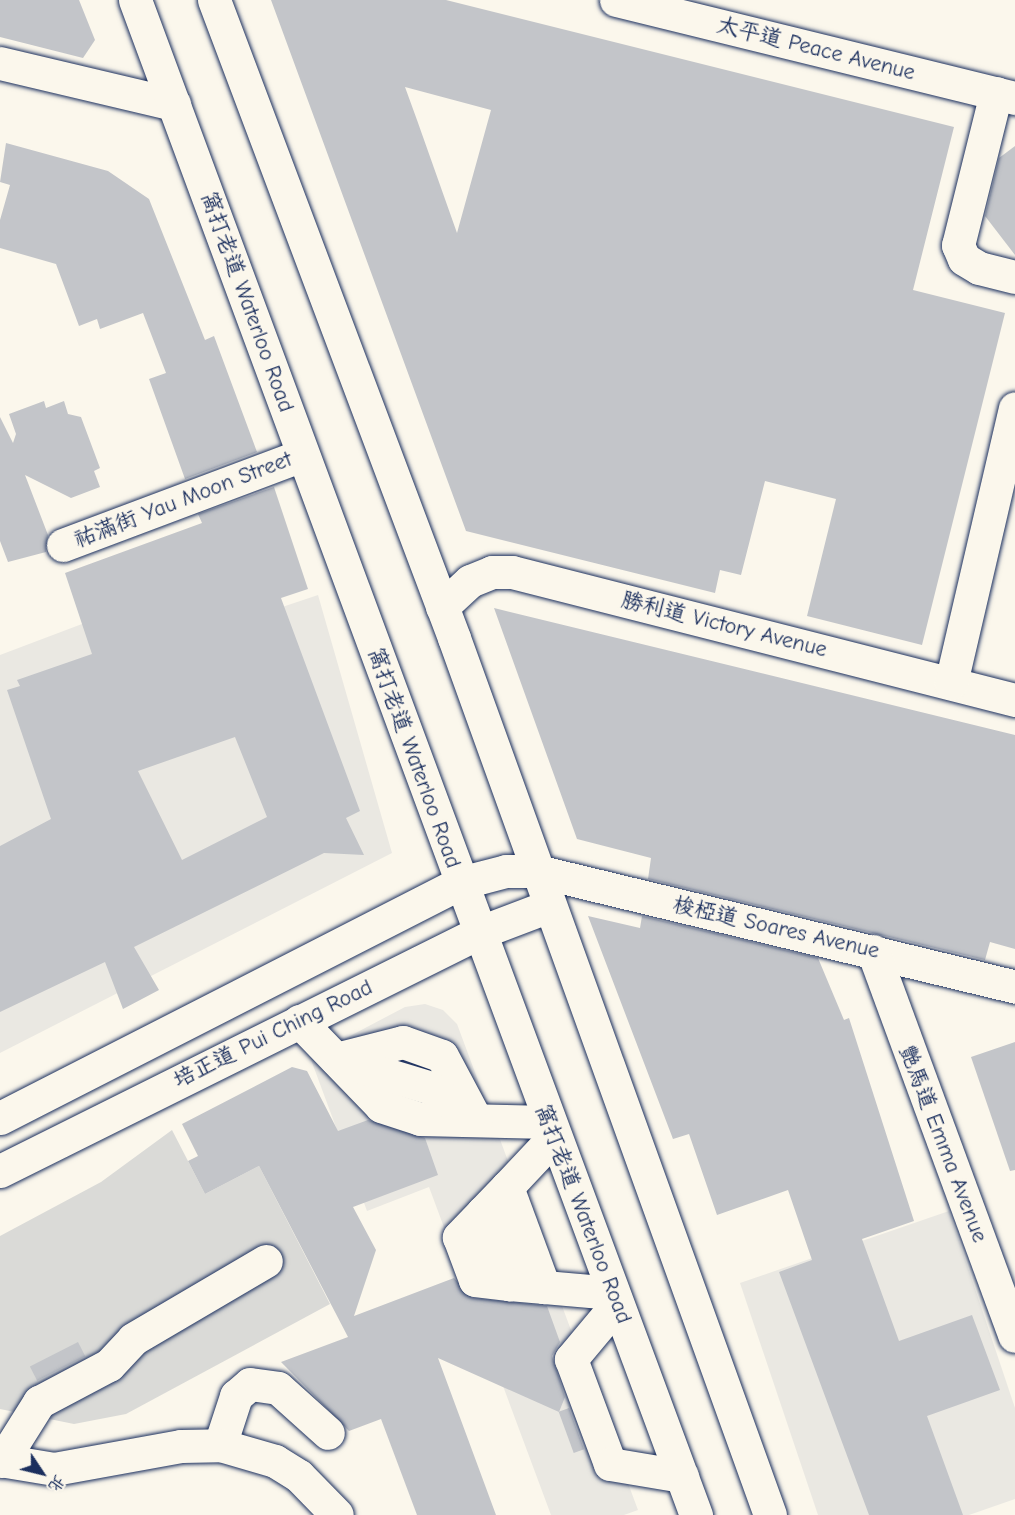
<!DOCTYPE html>
<meta charset="utf-8">
<style>
body{margin:0}
#map{position:relative;width:1015px;height:1515px;overflow:hidden;background:#fbf7ec;font-family:"Comic Neue","LXGW WenKai TC",sans-serif}
div>[style]{position:absolute}
.built>*{inset:0;background:#eae8e2}
.green>*{inset:0;background:#dadad7}
.building>*{inset:0;background:#c3c5c9;transform-origin:0 0}
.roads{filter:drop-shadow(0 0 2px #1b2f5e) drop-shadow(0 0 2px #1b2f5e)}
.minor>*{height:33px;margin:-16.5px;padding:0 16.5px;transform-origin:16.5px;border-radius:16.5px;background:#fbf7ec}
.major>*{height:33px;margin:-16.5px;padding:0 16.5px;transform-origin:16.5px;border-radius:16.5px;background:#fbf7ec}
span{translate:-50% -50%;white-space:nowrap;text-align:center;line-height:1.15;-webkit-text-stroke:4.5px #fbf7ec;paint-order:stroke}
.street-label{font-size:22px;color:#1b2f5e}
.north{position:absolute;left:12px;top:1443px;width:60px;height:60px;-webkit-text-stroke:4px #fbf7ec;paint-order:stroke;rotate:125deg;font-size:16px;font-weight:700;line-height:24px;text-align:center;color:#1b2f5e}
.north::after{content:'';display:block;margin:auto;width:21px;height:27px;background:#1b2f5e;clip-path:polygon(50% 0,100% 100%,50% 72%,0 100%)}
</style>
<div id="map">
<div class="built">
<i style="clip-path:polygon(318px 595px,392px 853px,0 1053px,0 655px,82px 624px,229px 625px)"></i>
<i style="clip-path:polygon(425px 1004px,443px 1010px,457px 1024px,638px 1510px,624px 1515px,551px 1515px,429px 1187px,367px 1211px,310px 1057px,405px 1007px)"></i>
<i style="clip-path:polygon(949px 1211px,1015px 1408px,1015px 1499px,969px 1515px,818px 1515px,740px 1283px)"></i>
</div>
<div class="green">
<i style="clip-path:polygon(172px 1130px,205px 1194px,259px 1166px,330px 1304px,126px 1414px,74px 1424px,0 1409px,0 1236px,101px 1182px)"></i>
</div>
<div class="building">
<i style="clip-path:polygon(0 0,79px 0,95px 40px,83px 58px,0 37px)"></i>
<i style="clip-path:polygon(evenodd,271px 0,446px 0,954px 127px,913px 290px,1005px 313px,922px 645px,807px 616px,836px 499px,765px 481px,741px 575px,720px 570px,715px 593px,466px 531px,271px 0,405px 87px,491px 110px,457px 233px,417px 120px,405px 87px)"></i>
<i style="clip-path:polygon(6px 143px,108px 171px,149px 199px,205px 340px,214px 336px,257px 452px,185px 479px,149px 379px,166px 373px,143px 313px,100px 329px,97px 319px,79px 326px,56px 264px,0 248px,0 220px,10px 185px,0 182px)"></i>
<i style="clip-path:polygon(1015px 146px,1015px 255px,985px 216px,999px 158px)"></i>
<i style="clip-path:polygon(44px 401px,46px 408px,64px 401px,68px 414px,81px 417px,100px 468px,94px 471px,100px 487px,71px 498px,25px 475px,48px 535px,46px 552px,8px 562px,0 541px,0 417px,13px 443px,16px 434px,9px 414px)"></i>
<i style="clip-path:polygon(evenodd,274px 487px,308px 589px,281px 598px,360px 811px,346px 818px,364px 855px,324px 853px,134px 947px,159px 990px,123px 1009px,105px 962px,0 1012px,0 846px,51px 819px,7px 690px,20px 686px,17px 680px,92px 654px,65px 573px,202px 523px,198px 514px,274px 487px,235px 737px,267px 817px,182px 860px,138px 771px,235px 737px)"></i>
<i style="clip-path:polygon(494px 608px,1015px 735px,1015px 949px,990px 942px,985px 960px,648px 879px,651px 858px,577px 839px)"></i>
<i style="clip-path:polygon(588px 916px,640px 928px,642px 916px,818px 958px,844px 1020px,849px 1018px,914px 1221px,862px 1239px,899px 1341px,972px 1315px,1000px 1390px,927px 1416px,963px 1515px,869px 1515px,779px 1272px,812px 1260px,788px 1190px,717px 1215px,689px 1134px,673px 1139px)"></i>
<i style="clip-path:polygon(1015px 1042px,1015px 1170px,1010px 1171px,971px 1057px)"></i>
<i style="clip-path:polygon(292px 1067px,307px 1071px,338px 1131px,368px 1120px,425px 1138px,438px 1175px,353px 1207px,376px 1250px,354px 1316px,454px 1278px,472px 1298px,547px 1306px,560px 1342px,552px 1356px,565px 1397px,559px 1412px,438px 1358px,496px 1515px,417px 1515px,381px 1419px,349px 1431px,281px 1362px,348px 1337px,259px 1166px,205px 1194px,188px 1161px,198px 1156px,182px 1124px)"></i>
<i style="left:78px;top:1342px;width:16px;height:54px;rotate:63deg"></i>
<i style="left:569px;top:1408px;width:44px;height:11px;rotate:70deg"></i>
</div>
<div class="roads">
<div class="minor">
<i style="left:616px;top:0;width:411px;rotate:13.8deg"></i>
<i style="left:0;top:63px;width:179px;rotate:13.3deg"></i>
<i style="left:996px;top:93px;width:157px;rotate:104deg"></i>
<i style="left:958px;top:245px;width:15px;rotate:67deg"></i>
<i style="left:964px;top:259px;width:17px;rotate:31deg"></i>
<i style="left:979px;top:268px;width:37px;rotate:14deg"></i>
<i style="left:63px;top:545px;width:256px;rotate:-20.6deg"></i>
<i style="left:442px;top:607px;width:38px;rotate:-43deg"></i>
<i style="left:470px;top:581px;width:24px;rotate:-22deg"></i>
<i style="left:492px;top:572px;width:20px"></i>
<i style="left:512px;top:572px;width:519px;rotate:14.28deg"></i>
<i style="left:951px;top:683px;width:282px;rotate:-76.9deg"></i>
<i style="left:537px;top:871px;width:492px;rotate:13.6deg"></i>
<i style="left:873px;top:951px;width:410px;rotate:69.8deg"></i>
<i style="left:299px;top:1021px;width:118px;rotate:46deg"></i>
<i style="left:381px;top:1106px;width:41px;rotate:18.4deg"></i>
<i style="left:420px;top:1119px;width:128px;rotate:1.3deg"></i>
<i style="left:336px;top:1059px;width:69px;rotate:-14.2deg"></i>
<i style="left:403px;top:1042px;width:41px;rotate:19.7deg"></i>
<i style="left:442px;top:1056px;width:72px;rotate:62deg"></i>
<i style="left:339px;top:1060px;width:96px;rotate:16.9deg"></i>
<i style="left:431px;top:1088px;width:47px;rotate:36.4deg"></i>
<i style="left:554px;top:1137px;width:69px;rotate:133.2deg"></i>
<i style="left:507px;top:1187px;width:107px;rotate:69.7deg"></i>
<i style="left:544px;top:1287px;width:69px;rotate:5deg"></i>
<i style="left:507px;top:1187px;width:35px;rotate:134deg"></i>
<i style="left:483px;top:1212px;width:77px;rotate:70.1deg"></i>
<i style="left:509px;top:1284px;width:35px;rotate:5deg"></i>
<i style="left:483px;top:1212px;width:35px;rotate:134deg"></i>
<i style="left:459px;top:1237px;width:46px;rotate:69.6deg"></i>
<i style="left:475px;top:1280px;width:34px;rotate:7deg"></i>
<i style="left:617px;top:1304px;width:72px;rotate:129.9deg"></i>
<i style="left:571px;top:1359px;width:112px;rotate:69.6deg"></i>
<i style="left:610px;top:1464px;width:73px;rotate:9.5deg"></i>
<i style="left:220px;top:1445px;width:52px;rotate:-71.9deg"></i>
<i style="left:236px;top:1396px;width:18px;rotate:-41deg"></i>
<i style="left:250px;top:1384px;width:28px;rotate:8deg"></i>
<i style="left:278px;top:1388px;width:67px;rotate:42deg"></i>
<i style="left:0;top:1460px;width:55px;rotate:9.5deg"></i>
<i style="left:54px;top:1469px;width:129px;rotate:-10.3deg"></i>
<i style="left:181px;top:1446px;width:39px;rotate:-1deg"></i>
<i style="left:220px;top:1445px;width:57px;rotate:16.2deg"></i>
<i style="left:275px;top:1461px;width:28px;rotate:32deg"></i>
<i style="left:299px;top:1476px;width:54px;rotate:45.7deg"></i>
<i style="left:2px;top:1461px;width:70px;rotate:-57.9deg"></i>
<i style="left:39px;top:1402px;width:79px;rotate:-27.9deg"></i>
<i style="left:109px;top:1365px;width:35px;rotate:-47deg"></i>
<i style="left:133px;top:1339px;width:154px;rotate:-30.4deg"></i>
</div>
<div class="major">
<i style="left:135px;top:0;width:1616px;rotate:69.68deg"></i>
<i style="left:214px;top:0;width:682px;rotate:69.38deg"></i>
<i style="left:454px;top:638px;width:932px;rotate:70.18deg"></i>
<i style="left:0;top:1118px;width:517px;rotate:-27.06deg"></i>
<i style="left:460px;top:883px;width:48px;rotate:-14.6deg"></i>
<i style="left:506px;top:871px;width:31px"></i>
<i style="left:0;top:1171px;width:534px;rotate:-26.47deg"></i>
<i style="left:478px;top:933px;width:76px;rotate:-20.8deg"></i>
</div>
</div>
<div class="street-label">
<span style="left:816px;top:49px;rotate:14deg">太平道 Peace Avenue</span>
<span style="left:247px;top:302px;rotate:70deg">窩打老道 Waterloo Road</span>
<span style="left:183px;top:500px;rotate:-21deg">祐滿街 Yau Moon Street</span>
<span style="left:724px;top:625px;rotate:14deg">勝利道 Victory Avenue</span>
<span style="left:414px;top:758px;rotate:70deg">窩打老道 Waterloo Road</span>
<span style="left:776px;top:928px;rotate:13deg">梭椏道 Soares Avenue</span>
<span style="left:273px;top:1034px;rotate:-26deg">培正道 Pui Ching Road</span>
<span style="left:943px;top:1144px;rotate:69deg">艷馬道 Emma Avenue</span>
<span style="left:583px;top:1214px;rotate:69deg">窩打老道 Waterloo Road</span>
</div>
<div class="north">北</div>
</div>
